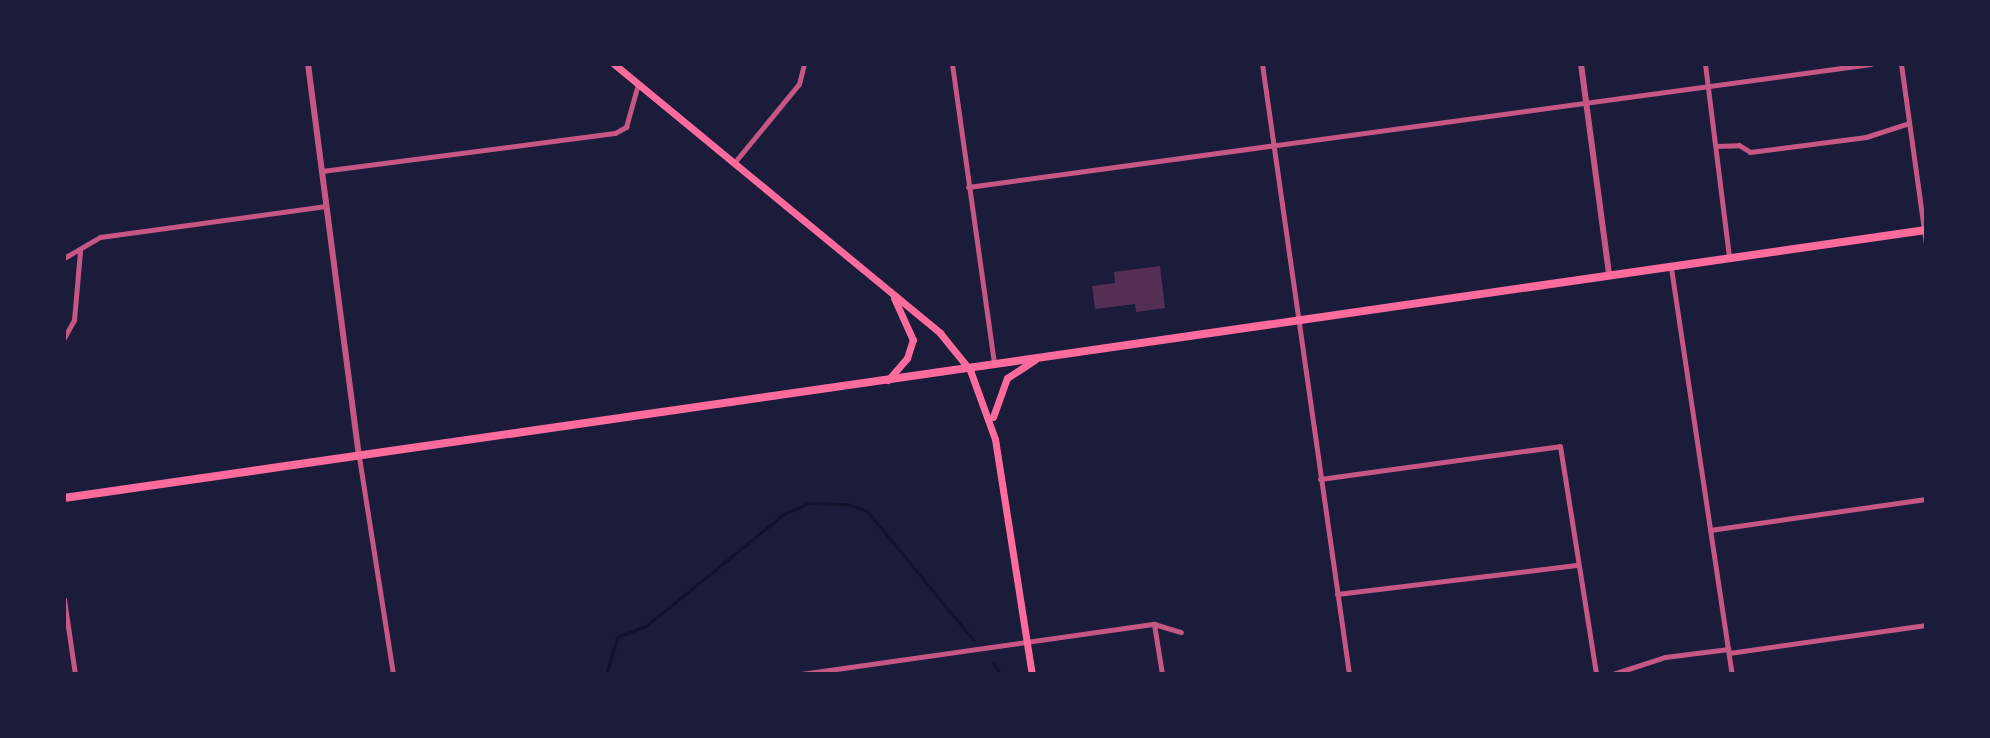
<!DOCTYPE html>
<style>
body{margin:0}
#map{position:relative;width:1990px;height:738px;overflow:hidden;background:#1b1b3a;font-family:Merriweather,serif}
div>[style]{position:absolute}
.stream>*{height:3px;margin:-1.5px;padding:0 1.5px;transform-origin:1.5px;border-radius:1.5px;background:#12122b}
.building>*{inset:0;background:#542f53}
.minor>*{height:5px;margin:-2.5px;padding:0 2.5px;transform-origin:2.5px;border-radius:2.5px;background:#c65784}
.tertiary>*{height:6px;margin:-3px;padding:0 3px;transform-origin:3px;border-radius:3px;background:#c65784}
.secondary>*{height:7px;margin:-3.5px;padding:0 3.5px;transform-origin:3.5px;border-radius:3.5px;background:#ff6b9d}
.primary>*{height:8px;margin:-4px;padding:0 4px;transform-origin:4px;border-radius:4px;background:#ff6b9d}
span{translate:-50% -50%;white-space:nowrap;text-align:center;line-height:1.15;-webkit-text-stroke:8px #1b1b3a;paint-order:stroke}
.frame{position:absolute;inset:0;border:66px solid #1b1b3a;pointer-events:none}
</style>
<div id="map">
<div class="stream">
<i style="left:993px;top:663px;width:13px;rotate:58deg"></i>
<i style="left:606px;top:674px;width:39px;rotate:-73deg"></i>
<i style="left:617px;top:637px;width:31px;rotate:-21deg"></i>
<i style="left:646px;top:626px;width:178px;rotate:-39.1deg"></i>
<i style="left:784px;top:514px;width:27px;rotate:-24deg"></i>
<i style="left:809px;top:503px;width:38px;rotate:2deg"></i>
<i style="left:847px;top:504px;width:21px;rotate:19deg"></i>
<i style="left:867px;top:511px;width:168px;rotate:50.5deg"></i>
</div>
<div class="building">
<i style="clip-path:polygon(1160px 266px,1165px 308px,1136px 312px,1135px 304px,1095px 309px,1092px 286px,1115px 283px,1114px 272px)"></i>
</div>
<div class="minor">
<i style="left:952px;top:64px;width:303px;rotate:82deg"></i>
<i style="left:1262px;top:64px;width:616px;rotate:81.88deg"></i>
<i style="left:1705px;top:64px;width:194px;rotate:82.9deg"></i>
<i style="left:1901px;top:64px;width:182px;rotate:82.1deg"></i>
<i style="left:1716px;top:146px;width:23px;rotate:-2deg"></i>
<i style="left:1739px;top:145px;width:13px;rotate:32deg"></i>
<i style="left:1750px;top:152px;width:117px;rotate:-7.4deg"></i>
<i style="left:1866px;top:137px;width:45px;rotate:-18deg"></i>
<i style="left:734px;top:163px;width:102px;rotate:-50.6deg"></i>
<i style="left:799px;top:84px;width:21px;rotate:-76deg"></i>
<i style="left:322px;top:171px;width:295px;rotate:-7.4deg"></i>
<i style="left:615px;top:133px;width:13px;rotate:-29deg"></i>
<i style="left:626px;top:127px;width:45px;rotate:-74.4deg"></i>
<i style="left:968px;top:187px;width:911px;rotate:-7.76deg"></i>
<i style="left:64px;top:258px;width:42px;rotate:-30.3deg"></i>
<i style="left:100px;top:237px;width:228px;rotate:-7.8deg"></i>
<i style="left:1671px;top:268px;width:411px;rotate:81.5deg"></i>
<i style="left:64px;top:338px;width:21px;rotate:-61deg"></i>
<i style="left:74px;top:320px;width:69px;rotate:-85deg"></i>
<i style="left:359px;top:457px;width:220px;rotate:81.1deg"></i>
<i style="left:1320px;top:479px;width:242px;rotate:-7.8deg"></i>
<i style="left:1560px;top:446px;width:231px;rotate:81deg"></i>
<i style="left:1710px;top:530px;width:218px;rotate:-8.2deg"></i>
<i style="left:1337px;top:594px;width:243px;rotate:-6.9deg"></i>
<i style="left:64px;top:599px;width:76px;rotate:81.7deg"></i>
<i style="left:1154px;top:624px;width:51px;rotate:80.9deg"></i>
<i style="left:1729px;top:653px;width:199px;rotate:-8.1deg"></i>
<i style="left:801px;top:674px;width:357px;rotate:-8.1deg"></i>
<i style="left:1154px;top:624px;width:28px;rotate:17deg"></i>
<i style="left:1613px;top:674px;width:55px;rotate:-18.1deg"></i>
<i style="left:1665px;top:657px;width:64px;rotate:-7.2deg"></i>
</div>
<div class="tertiary">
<i style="left:308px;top:64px;width:396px;rotate:82.6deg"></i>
<i style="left:1581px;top:64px;width:212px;rotate:82.4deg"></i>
</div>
<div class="secondary">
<i style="left:614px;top:64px;width:423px;rotate:39.5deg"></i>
<i style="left:940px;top:333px;width:48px;rotate:51deg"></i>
<i style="left:970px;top:370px;width:73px;rotate:70.1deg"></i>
<i style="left:995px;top:439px;width:238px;rotate:81.1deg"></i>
<i style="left:888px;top:380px;width:29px;rotate:-49deg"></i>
<i style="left:907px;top:358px;width:19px;rotate:-72deg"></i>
<i style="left:913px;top:340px;width:46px;rotate:-114.3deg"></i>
<i style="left:993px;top:417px;width:41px;rotate:-70.3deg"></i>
<i style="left:1007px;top:378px;width:33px;rotate:-33deg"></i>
</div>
<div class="primary">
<i style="left:64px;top:498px;width:1881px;rotate:-8.19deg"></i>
</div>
<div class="frame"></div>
</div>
